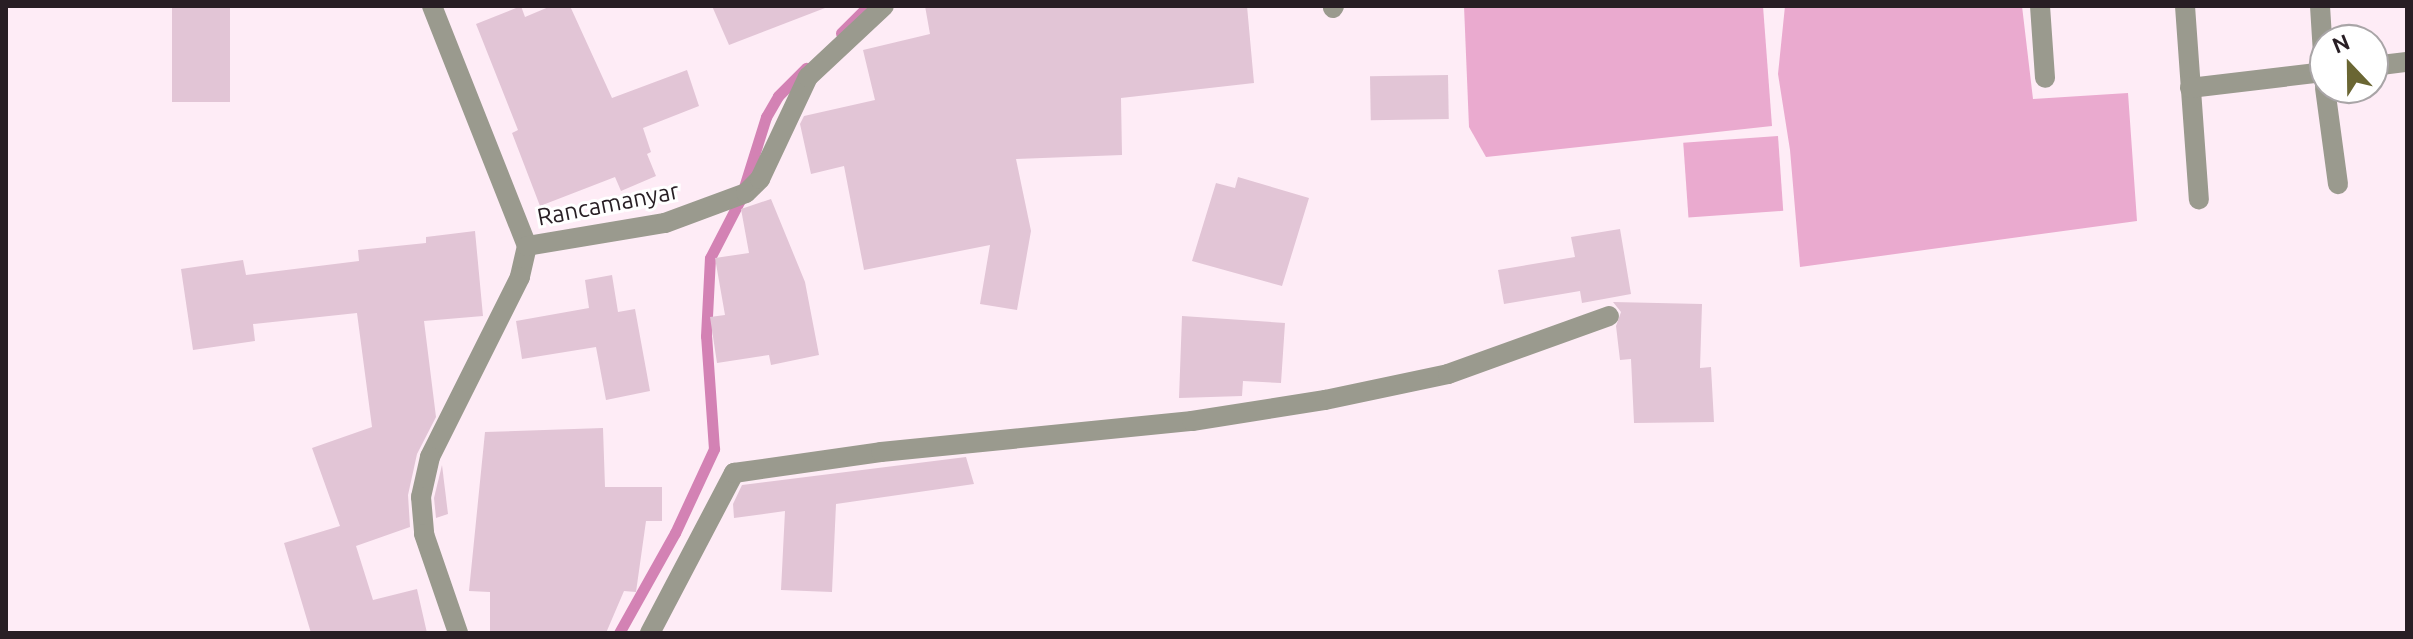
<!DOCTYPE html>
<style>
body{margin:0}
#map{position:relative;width:2413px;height:639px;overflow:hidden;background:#feecf6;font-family:Ubuntu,sans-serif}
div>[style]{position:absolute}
.green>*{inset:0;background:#eaaacf;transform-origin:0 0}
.stream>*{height:11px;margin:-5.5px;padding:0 5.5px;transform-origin:5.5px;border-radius:5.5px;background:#d382b4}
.building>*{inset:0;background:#e2c5d6;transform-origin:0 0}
.street>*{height:20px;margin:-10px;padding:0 10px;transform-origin:10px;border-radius:10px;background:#9a9a8e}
span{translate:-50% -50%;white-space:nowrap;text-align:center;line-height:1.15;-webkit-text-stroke:6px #fff;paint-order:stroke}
.street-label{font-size:24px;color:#281e24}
.frame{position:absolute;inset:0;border:8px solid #281e24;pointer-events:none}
.north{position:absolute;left:2309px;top:24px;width:80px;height:80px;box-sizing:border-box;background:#fff;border:2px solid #a9a5a7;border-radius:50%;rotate:338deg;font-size:22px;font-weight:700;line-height:32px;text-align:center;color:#281e24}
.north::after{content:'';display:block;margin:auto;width:28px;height:36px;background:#6a6633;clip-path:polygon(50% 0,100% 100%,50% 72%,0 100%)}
</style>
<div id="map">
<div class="green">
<i style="clip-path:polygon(1464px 6px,1763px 6px,1772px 126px,1486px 157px,1469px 127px)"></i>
<i style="clip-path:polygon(1785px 6px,2022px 6px,2033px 99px,2128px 93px,2137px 221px,1800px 267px,1790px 150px,1778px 74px)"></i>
<i style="left:1778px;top:136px;width:75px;height:95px;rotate:86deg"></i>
</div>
<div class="stream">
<i style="left:841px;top:33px;width:38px;rotate:-45deg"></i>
<i style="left:619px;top:633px;width:115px;rotate:-60.8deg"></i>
<i style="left:675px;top:533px;width:93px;rotate:-65.1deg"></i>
<i style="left:714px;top:449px;width:113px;rotate:-94deg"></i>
<i style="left:706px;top:336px;width:78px;rotate:-87.1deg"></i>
<i style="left:710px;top:258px;width:65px;rotate:-62.7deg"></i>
<i style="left:740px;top:200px;width:87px;rotate:-72.6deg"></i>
<i style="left:766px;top:117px;width:24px;rotate:-60deg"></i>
<i style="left:778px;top:96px;width:40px;rotate:-45deg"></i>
</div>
<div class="building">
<i style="left:172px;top:6px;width:58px;height:96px"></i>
<i style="clip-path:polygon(521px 6px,525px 17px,551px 6px,570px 6px,612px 98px,687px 70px,699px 106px,643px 128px,651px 152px,647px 154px,656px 176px,621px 191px,615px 177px,540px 206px,512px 133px,518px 130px,476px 24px)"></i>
<i style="clip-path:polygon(712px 6px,825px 6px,825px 8px,729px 45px)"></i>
<i style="clip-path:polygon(925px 6px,1247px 6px,1254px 83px,1121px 98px,1122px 155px,1016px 159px,1031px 231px,1017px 310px,980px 304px,990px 245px,864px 270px,844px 166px,811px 174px,800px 124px,804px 116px,875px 100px,863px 50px,930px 34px)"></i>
<i style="left:1448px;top:75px;width:44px;height:78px;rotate:89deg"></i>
<i style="clip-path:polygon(1238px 177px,1309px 198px,1282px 286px,1192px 261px,1216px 183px,1235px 188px)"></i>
<i style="clip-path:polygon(771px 199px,805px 282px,819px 355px,771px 365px,769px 355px,717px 363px,710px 317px,725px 315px,715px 258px,749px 253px,741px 209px)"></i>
<i style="clip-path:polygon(1620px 229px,1631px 294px,1582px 303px,1580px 291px,1504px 304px,1498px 270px,1575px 257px,1571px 237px)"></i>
<i style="clip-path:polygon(475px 231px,483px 316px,424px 321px,436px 417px,417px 454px,408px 495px,410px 527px,356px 546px,373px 600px,417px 589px,427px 633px,311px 633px,284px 543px,340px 526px,312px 448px,372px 427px,357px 313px,253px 324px,255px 341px,193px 350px,181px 269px,243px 260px,246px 275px,359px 261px,358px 250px,426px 243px,426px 237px)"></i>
<i style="clip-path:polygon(612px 275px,618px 312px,635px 309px,650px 391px,606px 400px,596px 347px,522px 359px,516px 321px,589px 308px,585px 280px)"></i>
<i style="clip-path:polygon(1613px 302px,1702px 304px,1700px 368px,1711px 367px,1714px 422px,1634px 423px,1631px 359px,1620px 360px,1616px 326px,1621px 312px)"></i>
<i style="clip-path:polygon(1182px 316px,1285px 323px,1281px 383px,1243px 381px,1242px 396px,1179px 398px)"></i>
<i style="clip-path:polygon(603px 428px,605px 487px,662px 487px,662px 521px,646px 521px,636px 592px,624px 591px,606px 633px,490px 633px,490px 592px,469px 591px,485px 432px)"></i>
<i style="clip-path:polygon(966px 457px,974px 484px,836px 504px,832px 592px,781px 590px,785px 511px,734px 518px,733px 504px,742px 485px)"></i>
<i style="clip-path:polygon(442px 465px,448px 514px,436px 518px,434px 498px)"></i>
</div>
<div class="street">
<i style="left:432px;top:6px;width:258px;rotate:68.4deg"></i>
<i style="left:527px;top:246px;width:32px;rotate:103deg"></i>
<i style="left:520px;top:277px;width:201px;rotate:116.6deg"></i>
<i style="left:430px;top:457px;width:41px;rotate:102.7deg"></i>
<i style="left:421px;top:497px;width:37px;rotate:85deg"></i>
<i style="left:424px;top:534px;width:105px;rotate:71deg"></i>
<i style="left:2040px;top:6px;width:72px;rotate:86deg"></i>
<i style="left:2185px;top:6px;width:194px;rotate:85.9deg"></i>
<i style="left:2320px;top:6px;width:79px;rotate:86.4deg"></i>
<i style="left:1333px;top:8px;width:2px;rotate:-63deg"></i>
<i style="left:2373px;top:66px;width:34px;rotate:-7deg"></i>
<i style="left:2190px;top:88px;width:136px;rotate:-6.8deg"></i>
<i style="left:2325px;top:88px;width:97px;rotate:82.3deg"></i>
<i style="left:527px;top:246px;width:140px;rotate:-9.5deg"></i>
<i style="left:665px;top:223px;width:86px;rotate:-20.3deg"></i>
<i style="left:746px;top:193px;width:20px;rotate:-45deg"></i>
<i style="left:760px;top:179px;width:113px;rotate:-64.8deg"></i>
<i style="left:808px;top:77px;width:104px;rotate:-43.1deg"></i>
<i style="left:650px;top:633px;width:181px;rotate:-62.3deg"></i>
<i style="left:734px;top:473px;width:148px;rotate:-8.1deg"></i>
<i style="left:881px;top:452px;width:313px;rotate:-5.7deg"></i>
<i style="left:1192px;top:421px;width:135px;rotate:-9deg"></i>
<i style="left:1325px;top:400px;width:126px;rotate:-11.9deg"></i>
<i style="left:1448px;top:374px;width:171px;rotate:-19.8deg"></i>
</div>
<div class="street-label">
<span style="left:608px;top:204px;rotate:-11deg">Rancamanyar</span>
</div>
<div class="frame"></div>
<div class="north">N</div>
</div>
